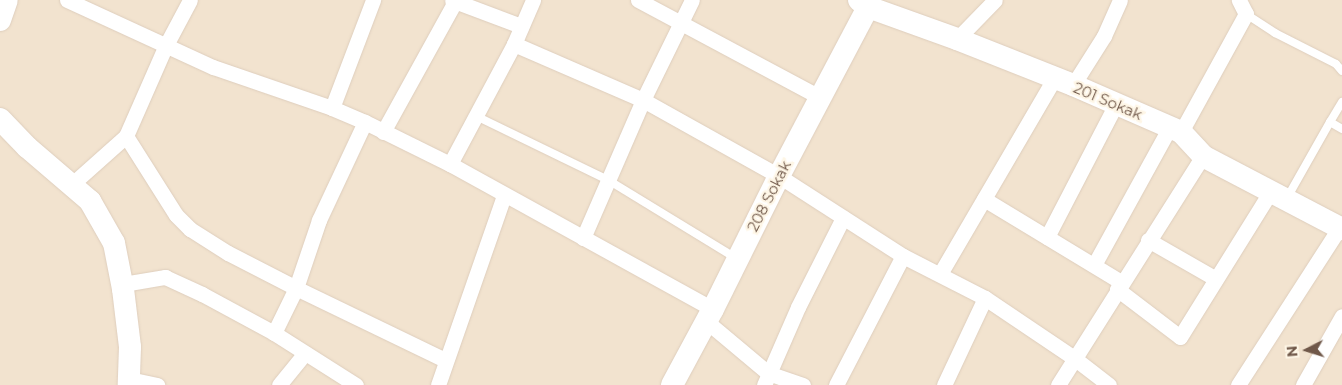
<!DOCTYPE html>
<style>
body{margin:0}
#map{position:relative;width:1342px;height:385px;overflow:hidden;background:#fbf1e0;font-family:Montserrat,sans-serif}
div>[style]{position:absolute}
.residential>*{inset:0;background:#f2e3cf;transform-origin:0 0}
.roads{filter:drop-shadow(0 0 1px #decebd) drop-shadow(0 0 1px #decebd)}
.lane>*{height:8px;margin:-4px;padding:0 4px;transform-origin:4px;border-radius:4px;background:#fff}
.street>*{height:15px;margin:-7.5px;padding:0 7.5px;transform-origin:7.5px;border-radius:7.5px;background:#fff}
.secondary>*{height:22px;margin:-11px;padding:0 11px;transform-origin:11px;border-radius:11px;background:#fff}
span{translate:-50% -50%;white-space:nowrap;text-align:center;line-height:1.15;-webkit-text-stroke:4.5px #fef6e6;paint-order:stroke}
.street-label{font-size:15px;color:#705849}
.north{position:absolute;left:1282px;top:325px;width:50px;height:50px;-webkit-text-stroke:4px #fef6e6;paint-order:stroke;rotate:265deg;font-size:14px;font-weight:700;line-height:20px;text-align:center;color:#705849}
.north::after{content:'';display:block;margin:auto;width:18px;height:22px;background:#705849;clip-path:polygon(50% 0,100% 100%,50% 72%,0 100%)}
</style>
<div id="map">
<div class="residential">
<i style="left:0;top:0;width:1342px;height:385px"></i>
</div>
<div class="roads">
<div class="lane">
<i style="left:1246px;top:14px;width:35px;rotate:33deg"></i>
<i style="left:1275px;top:33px;width:68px;rotate:26.9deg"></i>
<i style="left:1336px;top:64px;width:9px;rotate:49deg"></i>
<i style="left:1342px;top:102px;width:23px;rotate:121deg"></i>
<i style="left:1330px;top:122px;width:14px;rotate:30deg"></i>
<i style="left:476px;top:116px;width:147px;rotate:25.9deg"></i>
<i style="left:608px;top:180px;width:150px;rotate:31.4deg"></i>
<i style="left:1287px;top:198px;width:87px;rotate:-60.5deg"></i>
</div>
<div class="street">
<i style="left:67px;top:0;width:161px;rotate:24.7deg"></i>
<i style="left:213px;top:67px;width:126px;rotate:19deg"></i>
<i style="left:332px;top:108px;width:36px;rotate:23deg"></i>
<i style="left:365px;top:122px;width:95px;rotate:26.3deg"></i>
<i style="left:450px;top:164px;width:300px;rotate:28.9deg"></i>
<i style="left:452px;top:0;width:74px;rotate:20.6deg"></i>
<i style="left:638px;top:0;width:206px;rotate:28.1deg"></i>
<i style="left:957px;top:39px;width:54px;rotate:-45.7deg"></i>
<i style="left:514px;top:44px;width:141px;rotate:23.5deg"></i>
<i style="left:643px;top:100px;width:156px;rotate:29.2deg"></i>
<i style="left:779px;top:176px;width:148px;rotate:32.8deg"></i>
<i style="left:903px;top:256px;width:92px;rotate:27.1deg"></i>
<i style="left:985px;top:298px;width:107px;rotate:34deg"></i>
<i style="left:1074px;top:358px;width:44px;rotate:37.6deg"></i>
<i style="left:1073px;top:85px;width:58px;rotate:-57.7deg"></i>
<i style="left:1104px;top:36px;width:39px;rotate:-66deg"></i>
<i style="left:332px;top:108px;width:116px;rotate:-69.2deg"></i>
<i style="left:383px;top:132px;width:151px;rotate:-61.1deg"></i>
<i style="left:1181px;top:132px;width:135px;rotate:-61.2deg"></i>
<i style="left:1246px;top:14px;width:16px;rotate:-117deg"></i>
<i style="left:126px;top:136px;width:93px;rotate:57.7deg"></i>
<i style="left:176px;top:215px;width:20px;rotate:45deg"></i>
<i style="left:190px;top:229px;width:45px;rotate:32.3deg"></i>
<i style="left:228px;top:253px;width:76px;rotate:27.2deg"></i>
<i style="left:296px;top:288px;width:165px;rotate:25.8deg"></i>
<i style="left:450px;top:164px;width:136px;rotate:-61.9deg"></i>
<i style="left:514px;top:44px;width:48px;rotate:-66.6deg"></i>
<i style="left:71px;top:185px;width:74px;rotate:-41.7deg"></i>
<i style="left:126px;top:136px;width:97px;rotate:-66.3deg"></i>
<i style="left:165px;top:47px;width:53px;rotate:-62deg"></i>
<i style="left:984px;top:199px;width:160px;rotate:31.2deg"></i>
<i style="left:1047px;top:237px;width:150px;rotate:-62.6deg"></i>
<i style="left:583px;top:238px;width:150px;rotate:-66.5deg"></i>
<i style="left:643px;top:100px;width:111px;rotate:-63.9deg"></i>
<i style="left:1148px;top:240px;width:78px;rotate:29.8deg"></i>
<i style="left:1094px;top:265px;width:158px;rotate:-61.2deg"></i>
<i style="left:940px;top:274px;width:226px;rotate:-59.7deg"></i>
<i style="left:123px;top:284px;width:43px;rotate:-9.5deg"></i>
<i style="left:165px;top:277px;width:41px;rotate:24.7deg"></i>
<i style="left:202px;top:294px;width:82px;rotate:28.4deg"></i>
<i style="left:274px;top:333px;width:97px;rotate:32.4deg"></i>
<i style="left:1117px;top:289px;width:79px;rotate:37.3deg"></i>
<i style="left:1180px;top:337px;width:172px;rotate:-58.1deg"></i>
<i style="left:706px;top:321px;width:81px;rotate:40deg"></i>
<i style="left:768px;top:373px;width:37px;rotate:19deg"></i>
<i style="left:274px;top:333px;width:50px;rotate:-63.9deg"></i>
<i style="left:296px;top:288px;width:72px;rotate:-71.3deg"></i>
<i style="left:319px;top:220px;width:108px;rotate:-64.9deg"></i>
<i style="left:129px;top:379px;width:29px;rotate:12deg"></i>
<i style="left:279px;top:385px;width:41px;rotate:-50.9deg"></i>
<i style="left:438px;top:385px;width:201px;rotate:-70.8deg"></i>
<i style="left:764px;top:385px;width:85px;rotate:-66.4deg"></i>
<i style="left:798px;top:307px;width:100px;rotate:-63.2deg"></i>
<i style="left:836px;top:385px;width:145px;rotate:-62.6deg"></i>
<i style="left:944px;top:385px;width:96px;rotate:-64.8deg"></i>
<i style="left:1058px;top:385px;width:271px;rotate:-57.7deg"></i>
<i style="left:1238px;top:385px;width:187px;rotate:-57.2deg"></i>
<i style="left:1303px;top:385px;width:79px;rotate:-60.5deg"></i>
</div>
<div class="secondary">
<i style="left:859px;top:0;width:11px;rotate:38deg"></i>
<i style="left:868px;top:7px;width:95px;rotate:19.8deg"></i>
<i style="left:957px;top:39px;width:125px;rotate:21.6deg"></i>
<i style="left:1073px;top:85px;width:118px;rotate:23.5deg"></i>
<i style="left:1181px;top:132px;width:33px;rotate:47deg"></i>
<i style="left:1203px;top:156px;width:157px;rotate:27.7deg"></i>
<i style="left:0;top:20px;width:21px;rotate:-71deg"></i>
<i style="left:0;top:119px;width:39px;rotate:46deg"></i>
<i style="left:27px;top:147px;width:83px;rotate:40.6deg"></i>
<i style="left:90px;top:201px;width:48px;rotate:60.3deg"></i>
<i style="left:114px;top:243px;width:47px;rotate:78.9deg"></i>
<i style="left:123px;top:289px;width:58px;rotate:83.1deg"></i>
<i style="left:130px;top:347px;width:38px;rotate:92deg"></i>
<i style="left:672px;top:385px;width:86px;rotate:-61.7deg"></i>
<i style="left:713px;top:309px;width:148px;rotate:-63.6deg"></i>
<i style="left:779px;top:176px;width:191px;rotate:-62.2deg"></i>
</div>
</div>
<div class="street-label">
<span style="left:1108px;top:101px;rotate:23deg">201 Sokak</span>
<span style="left:769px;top:196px;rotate:-63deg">208 Sokak</span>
</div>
<div class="north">N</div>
</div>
